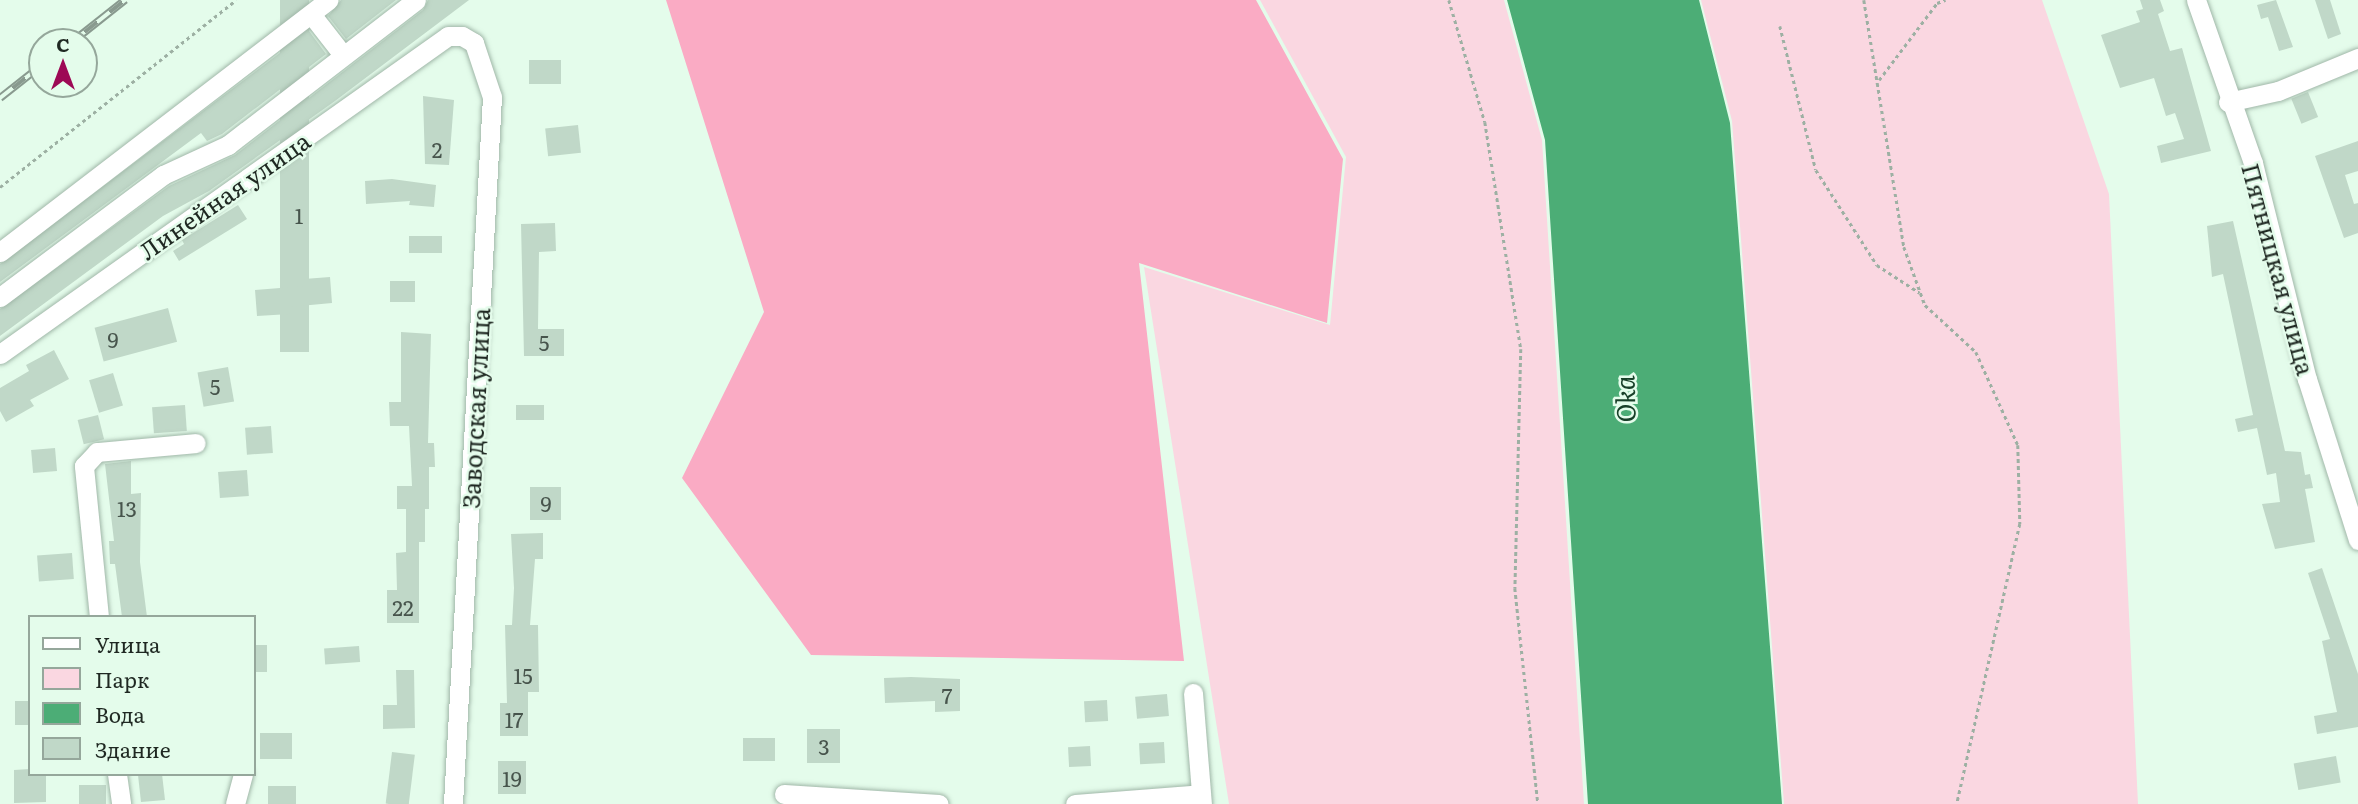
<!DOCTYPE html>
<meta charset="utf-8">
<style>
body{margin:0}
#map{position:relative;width:2358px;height:804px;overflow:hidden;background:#e4fceb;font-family:Literata,serif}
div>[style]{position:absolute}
.green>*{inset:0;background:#fad7e1}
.forest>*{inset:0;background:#faabc4}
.water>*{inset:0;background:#4cad76}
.building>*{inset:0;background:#c0d8c8;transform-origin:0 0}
.path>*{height:2.5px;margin-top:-1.25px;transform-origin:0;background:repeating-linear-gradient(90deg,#9db0a3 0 3.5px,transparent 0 7px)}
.roads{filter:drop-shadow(0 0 2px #a0b7a8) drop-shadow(0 0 2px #a0b7a8)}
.minor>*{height:19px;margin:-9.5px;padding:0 9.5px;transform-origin:9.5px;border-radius:9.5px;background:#fff}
.rail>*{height:8px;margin-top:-4px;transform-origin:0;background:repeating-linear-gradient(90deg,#e4fceb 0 16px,#899a8f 0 32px);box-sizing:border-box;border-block:2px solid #899a8f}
span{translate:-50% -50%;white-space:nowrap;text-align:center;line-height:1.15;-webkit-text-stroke:5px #e4fceb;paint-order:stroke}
.number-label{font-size:21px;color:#47544c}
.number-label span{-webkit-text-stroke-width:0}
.street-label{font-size:24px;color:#1f2822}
.water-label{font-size:26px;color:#184029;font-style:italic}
.legend{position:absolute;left:28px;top:615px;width:228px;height:161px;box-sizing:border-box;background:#e4fceb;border:2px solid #95a79b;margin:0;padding:9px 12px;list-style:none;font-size:21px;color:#1f2822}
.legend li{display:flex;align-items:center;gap:14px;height:35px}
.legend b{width:35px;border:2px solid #95a79b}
.north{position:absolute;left:28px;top:28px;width:70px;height:70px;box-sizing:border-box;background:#e4fceb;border:2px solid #95a79b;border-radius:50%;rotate:0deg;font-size:19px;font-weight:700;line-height:28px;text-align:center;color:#1f2822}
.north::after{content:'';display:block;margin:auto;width:24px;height:32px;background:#9d0955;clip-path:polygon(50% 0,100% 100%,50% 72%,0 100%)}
</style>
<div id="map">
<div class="green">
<i style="clip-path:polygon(1260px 0,1504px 0,1542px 140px,1584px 804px,1229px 804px,1144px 267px,1330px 325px,1346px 157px)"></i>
<i style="clip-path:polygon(1701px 0,2042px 0,2109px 194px,2138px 804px,1784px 804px,1732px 121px)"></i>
</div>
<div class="forest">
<i style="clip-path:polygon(666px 0,1256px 0,1343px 159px,1327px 323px,1139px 263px,1184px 661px,811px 655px,682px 478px,764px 312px)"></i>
</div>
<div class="water">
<i style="clip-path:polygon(1507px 0,1699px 0,1730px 123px,1782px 804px,1588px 804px,1545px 140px)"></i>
</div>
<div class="building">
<i style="left:280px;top:0;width:29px;height:352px"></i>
<i style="clip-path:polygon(341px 0,396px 0,346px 39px,328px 16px)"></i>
<i style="clip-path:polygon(428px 0,469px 0,335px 101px,209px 191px,163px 216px,0 336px,0 309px,169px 186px,235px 155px,423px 10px)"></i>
<i style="clip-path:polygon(2140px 0,2160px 0,2164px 11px,2158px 14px,2170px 51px,2182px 48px,2211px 151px,2161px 163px,2157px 146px,2184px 139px,2175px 113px,2166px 116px,2154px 78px,2120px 88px,2101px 35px,2140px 22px,2136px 11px,2143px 9px)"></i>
<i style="clip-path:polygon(2276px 0,2293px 47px,2279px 51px,2268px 17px,2261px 19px,2257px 5px)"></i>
<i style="clip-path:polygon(2315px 0,2330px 0,2341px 34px,2328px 39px)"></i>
<i style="clip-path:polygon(309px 31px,326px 54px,222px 134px,207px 141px,201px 133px,0 282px,0 264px)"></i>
<i style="left:529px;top:60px;width:32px;height:24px"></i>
<i style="left:2308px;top:92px;width:27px;height:18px;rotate:68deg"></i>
<i style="clip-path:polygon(423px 96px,454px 100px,449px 165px,425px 164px)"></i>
<i style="left:578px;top:125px;width:28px;height:33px;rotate:84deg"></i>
<i style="clip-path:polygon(2358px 141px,2358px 171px,2345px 175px,2354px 204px,2358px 203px,2358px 233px,2344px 238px,2315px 156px)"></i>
<i style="clip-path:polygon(392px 179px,436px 185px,434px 207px,409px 205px,410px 201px,366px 204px,365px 181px)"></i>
<i style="left:307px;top:200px;width:28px;height:19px;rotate:86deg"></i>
<i style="clip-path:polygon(238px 205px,247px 219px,179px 261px,173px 251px,184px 244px,182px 240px)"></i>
<i style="clip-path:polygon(2233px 221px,2285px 451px,2301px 452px,2305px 475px,2310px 474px,2313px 488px,2305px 489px,2315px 542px,2275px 549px,2262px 504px,2280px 502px,2276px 473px,2267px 475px,2257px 428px,2238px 432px,2235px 419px,2253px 415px,2223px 274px,2212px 277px,2207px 226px)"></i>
<i style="clip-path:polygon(555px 223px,556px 251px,539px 252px,538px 329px,564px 329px,564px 356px,524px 356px,521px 224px)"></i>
<i style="left:442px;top:236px;width:17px;height:33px;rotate:90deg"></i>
<i style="clip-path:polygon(330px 277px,332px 303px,289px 307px,290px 314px,257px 316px,255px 290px,305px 286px,304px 279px)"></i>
<i style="left:390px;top:281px;width:25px;height:21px"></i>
<i style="left:168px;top:308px;width:35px;height:76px;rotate:75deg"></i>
<i style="clip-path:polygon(401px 332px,431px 334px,428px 443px,434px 443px,435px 467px,429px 467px,429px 509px,425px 509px,425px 542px,419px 542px,419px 623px,387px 623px,387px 590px,397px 590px,396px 553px,406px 552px,406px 509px,397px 509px,397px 486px,412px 486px,409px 426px,390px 426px,389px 402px,401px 402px)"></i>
<i style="clip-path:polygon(54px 350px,69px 379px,30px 400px,34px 406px,6px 422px,0 411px,0 388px,29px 371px,26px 365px)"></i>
<i style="left:228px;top:367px;width:35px;height:31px;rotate:80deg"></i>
<i style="left:113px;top:373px;width:34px;height:25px;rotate:73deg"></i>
<i style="left:185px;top:405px;width:26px;height:33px;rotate:86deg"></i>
<i style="left:516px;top:405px;width:28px;height:15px"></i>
<i style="left:98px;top:415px;width:25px;height:21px;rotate:76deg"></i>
<i style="left:271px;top:426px;width:27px;height:26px;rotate:86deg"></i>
<i style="left:55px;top:448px;width:23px;height:24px;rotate:85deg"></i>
<i style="clip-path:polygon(131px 461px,131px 494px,141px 493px,140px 562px,147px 617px,122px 617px,115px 564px,110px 564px,109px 541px,114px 541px,105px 464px)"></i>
<i style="left:247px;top:470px;width:26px;height:29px;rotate:86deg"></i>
<i style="left:530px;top:487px;width:31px;height:33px"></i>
<i style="clip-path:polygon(543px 533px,543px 559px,535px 559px,530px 625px,538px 625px,539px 692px,528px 692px,528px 736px,500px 736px,500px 703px,507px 703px,505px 625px,512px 625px,514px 588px,511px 534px)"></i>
<i style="left:72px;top:553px;width:26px;height:35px;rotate:86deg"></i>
<i style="clip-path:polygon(2322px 568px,2358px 674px,2358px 727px,2317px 734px,2314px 716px,2337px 712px,2322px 641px,2330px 639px,2308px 573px)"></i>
<i style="left:254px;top:645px;width:13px;height:27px"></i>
<i style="left:359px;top:646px;width:16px;height:35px;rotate:86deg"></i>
<i style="clip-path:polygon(396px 670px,414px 670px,415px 728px,383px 729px,383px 705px,397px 705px)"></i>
<i style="clip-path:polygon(911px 677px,960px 679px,960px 711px,935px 712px,935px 701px,885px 703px,884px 678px)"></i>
<i style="left:1167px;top:694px;width:22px;height:32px;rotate:85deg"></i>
<i style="left:1107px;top:700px;width:21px;height:23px;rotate:87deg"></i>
<i style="left:15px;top:701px;width:15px;height:24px"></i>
<i style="left:807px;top:729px;width:33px;height:34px"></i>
<i style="left:292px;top:733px;width:26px;height:32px;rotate:90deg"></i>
<i style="left:743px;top:738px;width:32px;height:23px"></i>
<i style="left:1164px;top:742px;width:21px;height:25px;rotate:87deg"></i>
<i style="left:1090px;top:746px;width:20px;height:22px;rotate:87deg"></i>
<i style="left:392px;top:752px;width:23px;height:52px;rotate:7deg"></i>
<i style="left:2336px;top:756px;width:27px;height:43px;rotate:80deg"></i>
<i style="left:526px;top:761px;width:33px;height:28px;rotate:90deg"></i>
<i style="clip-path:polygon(30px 769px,30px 774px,46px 774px,46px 802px,14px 803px,14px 770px)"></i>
<i style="clip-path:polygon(148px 774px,162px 774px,165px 800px,141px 802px,138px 775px)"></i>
<i style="left:79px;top:785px;width:27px;height:19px"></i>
<i style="left:268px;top:786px;width:28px;height:18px"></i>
</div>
<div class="path">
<i style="left:1449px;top:0;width:127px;rotate:73.6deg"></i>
<i style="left:1485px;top:122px;width:230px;rotate:81deg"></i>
<i style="left:1521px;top:349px;width:239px;rotate:91.4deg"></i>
<i style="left:1515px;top:588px;width:217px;rotate:83.9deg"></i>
<i style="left:1864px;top:0;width:250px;rotate:80.8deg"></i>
<i style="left:1904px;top:247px;width:62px;rotate:70.1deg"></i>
<i style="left:1925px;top:305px;width:69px;rotate:42.7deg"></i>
<i style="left:1976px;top:352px;width:102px;rotate:65.7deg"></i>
<i style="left:2018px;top:445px;width:79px;rotate:88.5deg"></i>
<i style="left:2020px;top:524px;width:287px;rotate:102.7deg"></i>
<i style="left:1780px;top:26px;width:148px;rotate:76deg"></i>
<i style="left:1816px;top:170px;width:113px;rotate:57.3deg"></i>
<i style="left:1877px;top:265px;width:51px;rotate:33.1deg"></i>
<i style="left:1879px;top:80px;width:96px;rotate:-53deg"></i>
<i style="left:1937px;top:3px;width:9px;rotate:-21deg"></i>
<i style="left:0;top:187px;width:301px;rotate:-38.4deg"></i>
</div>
<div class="roads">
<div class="minor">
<i style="left:2196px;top:0;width:173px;rotate:70.7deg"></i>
<i style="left:2253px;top:163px;width:223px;rotate:76deg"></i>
<i style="left:2307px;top:379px;width:169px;rotate:72.4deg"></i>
<i style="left:311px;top:14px;width:52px;rotate:52deg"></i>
<i style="left:2228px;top:102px;width:51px;rotate:-12.4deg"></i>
<i style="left:2278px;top:91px;width:87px;rotate:-22.4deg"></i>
<i style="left:0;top:252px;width:414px;rotate:-37.5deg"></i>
<i style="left:0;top:297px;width:204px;rotate:-36.8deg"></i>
<i style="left:163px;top:175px;width:72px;rotate:-24.8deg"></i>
<i style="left:228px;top:145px;width:237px;rotate:-37.6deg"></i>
<i style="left:0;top:354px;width:549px;rotate:-35.37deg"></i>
<i style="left:448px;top:36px;width:14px"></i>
<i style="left:462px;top:36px;width:14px;rotate:30deg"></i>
<i style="left:474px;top:43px;width:57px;rotate:71.6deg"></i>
<i style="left:492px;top:97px;width:708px;rotate:93.16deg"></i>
<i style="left:99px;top:617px;width:152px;rotate:-95.7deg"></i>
<i style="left:84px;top:466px;width:19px;rotate:-47deg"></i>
<i style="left:97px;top:452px;width:99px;rotate:-5.2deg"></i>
<i style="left:1193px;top:693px;width:111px;rotate:85.4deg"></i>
<i style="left:117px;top:774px;width:30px;rotate:82deg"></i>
<i style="left:784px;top:794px;width:155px;rotate:3.7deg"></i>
<i style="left:235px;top:804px;width:31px;rotate:-75deg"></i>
<i style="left:1075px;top:804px;width:126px;rotate:-4.5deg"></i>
</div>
</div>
<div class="rail">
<i style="left:72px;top:42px;width:68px;rotate:-38.4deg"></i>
<i style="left:0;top:98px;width:53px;rotate:-38.2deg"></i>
</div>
<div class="number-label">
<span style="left:437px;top:149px">2</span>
<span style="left:299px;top:215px">1</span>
<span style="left:113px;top:339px">9</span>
<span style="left:544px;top:342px">5</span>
<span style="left:215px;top:386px">5</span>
<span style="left:546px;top:503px">9</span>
<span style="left:127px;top:508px">13</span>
<span style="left:403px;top:607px">22</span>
<span style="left:523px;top:675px">15</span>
<span style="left:947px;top:695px">7</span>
<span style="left:514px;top:719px">17</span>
<span style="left:824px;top:746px">3</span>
<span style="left:512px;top:778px">19</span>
</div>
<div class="street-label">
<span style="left:224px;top:195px;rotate:-35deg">Линейная улица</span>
<span style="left:2279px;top:269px;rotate:75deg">Пятницкая улица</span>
<span style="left:475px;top:408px;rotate:-87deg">Заводская улица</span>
</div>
<div class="water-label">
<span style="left:1624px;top:399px;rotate:-92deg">Oka</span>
</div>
<ul class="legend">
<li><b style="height:9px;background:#fff"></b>Улица</li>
<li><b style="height:19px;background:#fad7e1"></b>Парк</li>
<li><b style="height:19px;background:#4cad76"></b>Вода</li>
<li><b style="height:19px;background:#c0d8c8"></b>Здание</li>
</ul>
<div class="north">С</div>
</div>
